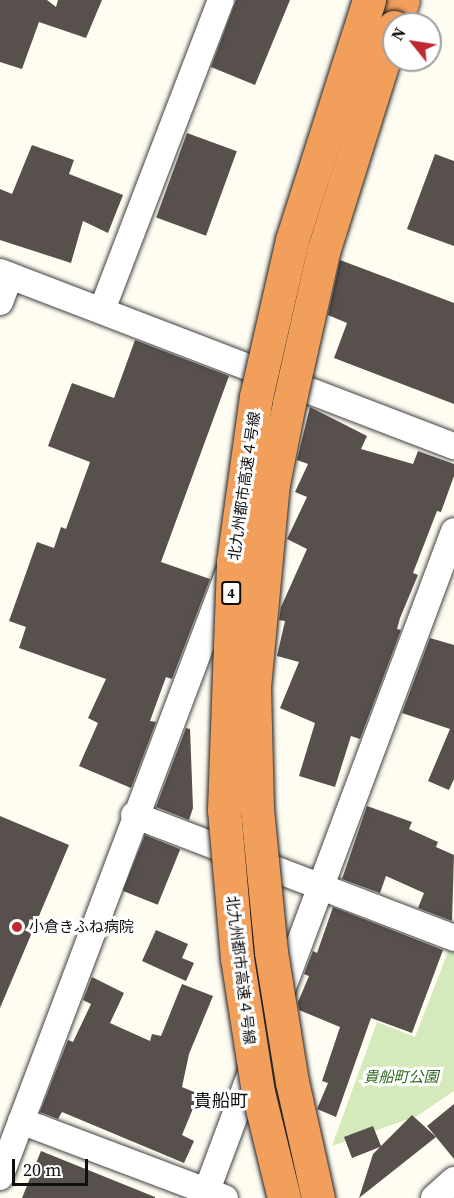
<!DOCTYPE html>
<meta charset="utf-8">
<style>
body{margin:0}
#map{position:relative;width:454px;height:1198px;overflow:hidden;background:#fffcf2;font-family:"Source Serif 4","Noto Sans JP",serif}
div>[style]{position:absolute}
.green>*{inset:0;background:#d4eabb}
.building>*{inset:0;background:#58504c;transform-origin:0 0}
.roads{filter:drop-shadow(0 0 2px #424242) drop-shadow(0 0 2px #424242)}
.street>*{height:26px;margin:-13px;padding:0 13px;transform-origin:13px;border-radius:13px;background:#fff}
.highway>*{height:33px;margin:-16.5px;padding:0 16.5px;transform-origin:16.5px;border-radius:16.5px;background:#f39f5c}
.bridges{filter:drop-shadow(0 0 2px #202020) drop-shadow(0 0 2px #202020)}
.highway-bridge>*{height:33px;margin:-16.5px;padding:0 16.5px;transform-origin:16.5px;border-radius:16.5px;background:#f39f5c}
.dots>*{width:16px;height:16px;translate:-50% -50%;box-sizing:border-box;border:3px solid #fff;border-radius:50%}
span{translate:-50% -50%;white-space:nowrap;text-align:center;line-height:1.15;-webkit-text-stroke:6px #fff;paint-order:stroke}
.shield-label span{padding:2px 4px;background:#fff;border:2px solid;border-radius:4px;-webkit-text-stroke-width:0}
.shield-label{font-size:14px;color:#0f0f0f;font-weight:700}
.street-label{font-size:15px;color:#0f0f0f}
.poi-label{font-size:15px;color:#0f0f0f}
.left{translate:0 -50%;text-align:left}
.park-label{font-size:15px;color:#2f681f;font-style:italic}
.quarter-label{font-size:18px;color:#0f0f0f}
.north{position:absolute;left:382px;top:12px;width:60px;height:60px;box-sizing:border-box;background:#fff;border:2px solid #9f9f9f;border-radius:50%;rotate:300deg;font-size:16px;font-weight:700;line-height:24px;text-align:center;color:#0f0f0f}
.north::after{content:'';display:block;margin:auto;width:21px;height:27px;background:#bf2731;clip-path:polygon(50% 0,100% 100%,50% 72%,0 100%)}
.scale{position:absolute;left:12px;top:1159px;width:76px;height:27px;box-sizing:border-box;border:3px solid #0f0f0f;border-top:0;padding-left:8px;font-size:18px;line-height:21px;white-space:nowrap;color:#0f0f0f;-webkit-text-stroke:4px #fff;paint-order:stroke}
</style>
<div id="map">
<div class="green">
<i style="clip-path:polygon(450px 947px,454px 949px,454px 1091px,417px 1116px,332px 1146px,377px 1022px,415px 1037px)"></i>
</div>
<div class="building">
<i style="clip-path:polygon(0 0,47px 0,56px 7px,58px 0,102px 0,86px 38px,39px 22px,22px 69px,0 62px)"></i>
<i style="clip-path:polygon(236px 0,290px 0,255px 85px,211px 67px)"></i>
<i style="left:187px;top:133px;width:53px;height:90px;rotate:20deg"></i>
<i style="clip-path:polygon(32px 145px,74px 160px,69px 174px,123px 195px,108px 233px,83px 221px,71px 263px,0 240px,0 189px,12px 194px)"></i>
<i style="clip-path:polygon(435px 154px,454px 161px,454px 246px,407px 229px)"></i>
<i style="clip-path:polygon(340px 260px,454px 303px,454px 404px,334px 358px,347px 323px,328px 315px)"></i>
<i style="clip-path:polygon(135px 340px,229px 376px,161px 562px,210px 579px,172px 679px,166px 677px,150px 721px,156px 722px,131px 788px,79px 766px,98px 723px,88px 718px,106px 679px,19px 648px,26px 627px,9px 621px,37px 542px,54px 548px,61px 527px,66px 529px,90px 462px,48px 446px,72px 383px,114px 398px)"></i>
<i style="clip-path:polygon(310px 407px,367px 436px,361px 449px,413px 464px,418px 451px,454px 464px,454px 476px,441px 512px,437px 511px,413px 573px,418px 575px,400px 618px,397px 629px,401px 630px,360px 739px,351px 736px,335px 787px,299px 776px,315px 723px,280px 708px,299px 662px,277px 656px,285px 621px,279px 620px,281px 607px,307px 549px,287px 539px,307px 497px,295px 492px,308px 464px,297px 460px)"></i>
<i style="clip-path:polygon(430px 638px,454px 645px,454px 779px,449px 790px,428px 781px,450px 729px,402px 713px)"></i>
<i style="clip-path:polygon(186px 728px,190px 729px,193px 808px,189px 820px,156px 807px)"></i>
<i style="clip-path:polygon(367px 806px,412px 822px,409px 829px,438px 842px,436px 847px,454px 855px,452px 921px,418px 908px,424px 893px,386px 876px,380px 893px,342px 879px)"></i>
<i style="clip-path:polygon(0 816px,69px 845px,0 1008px)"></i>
<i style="left:145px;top:835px;width:38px;height:60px;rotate:22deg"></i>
<i style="clip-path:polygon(333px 907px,443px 950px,412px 1033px,371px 1018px,336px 1117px,317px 1109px,328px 1083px,322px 1081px,340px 1027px,299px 1010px,298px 1002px,309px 976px,304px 974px,313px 951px,317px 953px)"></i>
<i style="clip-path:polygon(156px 930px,188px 944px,182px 958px,194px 963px,186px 981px,142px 961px)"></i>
<i style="clip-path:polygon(92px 977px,124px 993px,110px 1023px,150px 1041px,152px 1034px,161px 1036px,182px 984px,213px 996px,189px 1054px,182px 1087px,199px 1094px,182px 1135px,194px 1141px,184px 1163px,62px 1112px,58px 1119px,40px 1112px,68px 1040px,73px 1042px,91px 1004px,83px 1000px)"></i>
<i style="clip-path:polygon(454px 1104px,454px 1159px,427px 1126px)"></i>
<i style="clip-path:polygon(412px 1115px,436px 1137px,359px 1198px,373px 1154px,380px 1147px,352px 1158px,344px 1137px,373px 1126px,381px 1146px)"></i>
<i style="clip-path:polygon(41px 1151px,155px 1197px,155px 1198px,22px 1198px)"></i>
</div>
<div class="roads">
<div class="street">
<i style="left:0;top:272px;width:486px;rotate:21deg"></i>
<i style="left:0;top:302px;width:28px;rotate:-69deg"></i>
<i style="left:102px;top:310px;width:332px;rotate:-69deg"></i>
<i style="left:134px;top:815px;width:343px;rotate:21deg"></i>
<i style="left:21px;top:1121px;width:218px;rotate:20.7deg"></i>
<i style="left:0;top:1177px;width:645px;rotate:-69.29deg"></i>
<i style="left:204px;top:1198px;width:712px;rotate:-69.45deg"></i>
<i style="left:434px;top:1198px;width:27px;rotate:-42deg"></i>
</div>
<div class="highway">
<i style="left:395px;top:24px;width:25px;rotate:-72deg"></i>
</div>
</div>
<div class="bridges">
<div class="highway-bridge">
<i style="left:284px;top:1198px;width:109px;rotate:-103.8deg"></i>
<i style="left:258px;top:1092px;width:136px;rotate:-98.9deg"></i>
<i style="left:237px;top:958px;width:149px;rotate:-95deg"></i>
<i style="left:224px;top:810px;width:248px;rotate:-87.9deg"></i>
<i style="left:233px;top:562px;width:167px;rotate:-82.1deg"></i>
<i style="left:256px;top:397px;width:161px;rotate:-77.1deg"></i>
<i style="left:292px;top:240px;width:252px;rotate:-72.2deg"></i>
<i style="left:318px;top:1198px;width:119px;rotate:-102.6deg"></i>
<i style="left:292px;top:1082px;width:132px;rotate:-99.2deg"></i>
<i style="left:271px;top:952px;width:144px;rotate:-95.6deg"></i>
<i style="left:257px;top:809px;width:122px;rotate:-91.4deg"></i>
<i style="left:254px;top:687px;width:204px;rotate:-84.7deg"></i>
<i style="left:273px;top:484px;width:83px;rotate:-78.8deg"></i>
<i style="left:289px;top:403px;width:155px;rotate:-77.3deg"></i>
<i style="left:323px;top:252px;width:236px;rotate:-72.5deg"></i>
</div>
</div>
<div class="dots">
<i style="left:17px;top:927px;background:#bf2731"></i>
</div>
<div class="shield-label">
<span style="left:231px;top:593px">4</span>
</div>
<div class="street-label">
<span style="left:244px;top:486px;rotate:-82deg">北九州都市高速４号線</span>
<span style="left:241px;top:970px;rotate:83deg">北九州都市高速４号線</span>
</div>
<div class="poi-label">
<span class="left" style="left:29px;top:927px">小倉きふね病院</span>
</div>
<div class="park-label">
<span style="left:401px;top:1077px">貴船町公園</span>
</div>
<div class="quarter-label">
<span style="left:221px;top:1101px">貴船町</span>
</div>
<div class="north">N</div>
<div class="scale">20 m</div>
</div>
